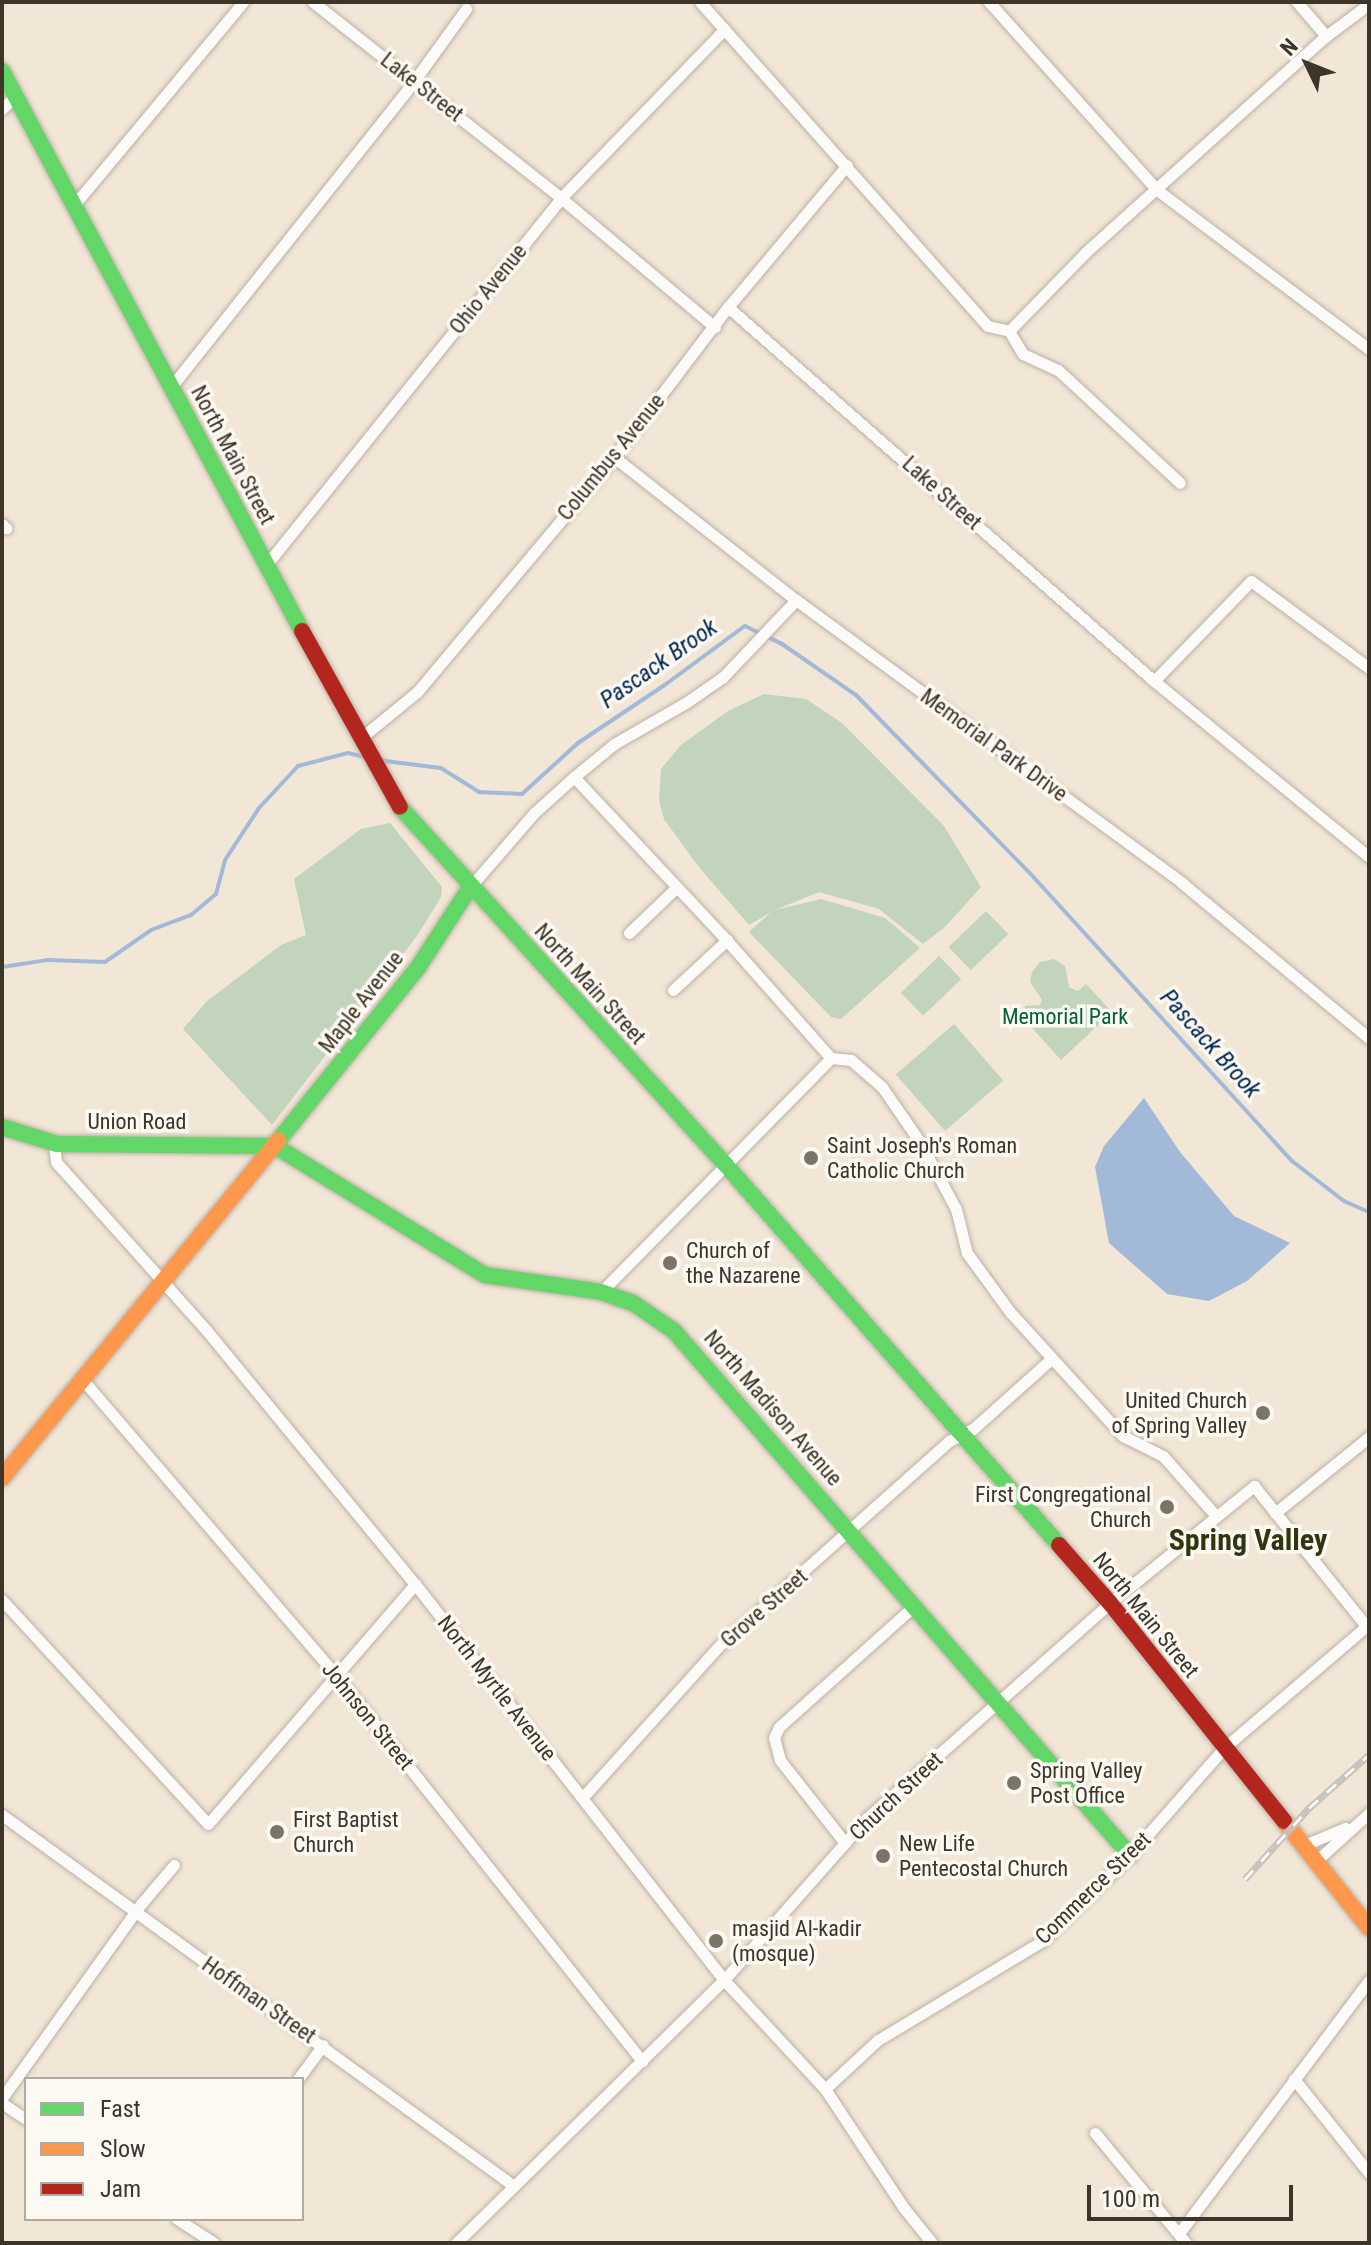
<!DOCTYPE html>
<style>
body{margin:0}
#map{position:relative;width:1371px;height:2245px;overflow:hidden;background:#f2e6d6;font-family:"Roboto Condensed",sans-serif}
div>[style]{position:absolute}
.green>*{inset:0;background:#c2d4bb;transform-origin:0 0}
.water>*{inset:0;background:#a2b9d7}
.stream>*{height:4px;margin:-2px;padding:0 2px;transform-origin:2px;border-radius:2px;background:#a2b9d7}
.roads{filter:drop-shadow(0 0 2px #bab1a4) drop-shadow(0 0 2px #bab1a4)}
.street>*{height:11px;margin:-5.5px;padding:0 5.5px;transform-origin:5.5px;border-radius:5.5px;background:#fdfbf9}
.fast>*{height:16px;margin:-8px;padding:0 8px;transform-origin:8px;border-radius:8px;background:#63d668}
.slow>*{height:16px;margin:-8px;padding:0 8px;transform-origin:8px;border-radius:8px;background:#ff974d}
.jam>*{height:16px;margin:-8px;padding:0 8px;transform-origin:8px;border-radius:8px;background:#b3261e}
.rail>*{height:7px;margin-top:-3.5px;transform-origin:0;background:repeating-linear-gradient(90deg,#fcf8f2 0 12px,#c6c2be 0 24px);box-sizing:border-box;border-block:2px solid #c6c2be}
.dots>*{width:22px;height:22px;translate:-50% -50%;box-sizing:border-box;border:4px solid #fcf8f2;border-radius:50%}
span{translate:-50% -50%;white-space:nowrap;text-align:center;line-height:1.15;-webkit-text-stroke:7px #fcf8f2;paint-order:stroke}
.street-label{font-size:22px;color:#3e3529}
.park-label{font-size:22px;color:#026432}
.poi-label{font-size:22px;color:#3e3529}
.left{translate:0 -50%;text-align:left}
.right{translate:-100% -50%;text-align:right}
.water-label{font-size:24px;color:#012854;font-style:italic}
.district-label{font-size:30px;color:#30370f;font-weight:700}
.frame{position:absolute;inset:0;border:4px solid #3e3529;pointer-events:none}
.legend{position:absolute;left:24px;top:2077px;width:280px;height:144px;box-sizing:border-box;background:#fcf8f2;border:2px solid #b0aaa2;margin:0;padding:10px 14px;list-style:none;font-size:24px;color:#3e3529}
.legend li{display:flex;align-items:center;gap:16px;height:40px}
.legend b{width:40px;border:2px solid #b0aaa2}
.north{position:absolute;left:1267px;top:24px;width:80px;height:80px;-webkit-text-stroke:6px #fcf8f2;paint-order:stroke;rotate:313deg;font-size:22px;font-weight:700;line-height:32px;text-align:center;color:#3e3529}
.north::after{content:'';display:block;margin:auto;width:28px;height:36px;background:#3e3529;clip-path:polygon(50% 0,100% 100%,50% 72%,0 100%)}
.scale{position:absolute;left:1087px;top:2185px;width:206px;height:36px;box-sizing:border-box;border:4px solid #3e3529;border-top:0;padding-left:10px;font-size:24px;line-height:28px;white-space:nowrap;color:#3e3529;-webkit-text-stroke:6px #fcf8f2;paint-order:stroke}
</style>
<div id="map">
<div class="green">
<i style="clip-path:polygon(764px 694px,806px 699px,842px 723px,944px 826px,981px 887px,945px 927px,923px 944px,879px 909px,819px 892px,775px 910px,821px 899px,885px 918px,920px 948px,841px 1019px,831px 1017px,749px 932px,771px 912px,749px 925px,698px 866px,664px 819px,659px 800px,661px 769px,681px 745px,728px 711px)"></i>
<i style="clip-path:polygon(390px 823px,442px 887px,441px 897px,417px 936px,272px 1125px,183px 1029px,207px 1001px,281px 945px,306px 935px,294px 879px,361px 829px)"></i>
<i style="left:986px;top:911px;width:32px;height:52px;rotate:46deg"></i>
<i style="left:939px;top:956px;width:32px;height:53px;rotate:46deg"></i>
<i style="clip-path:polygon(1054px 959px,1065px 966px,1069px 987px,1078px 991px,1086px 984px,1112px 1012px,1061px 1060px,1023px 1018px,1025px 1006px,1040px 1005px,1042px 1000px,1030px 982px,1032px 972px,1040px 962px)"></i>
<i style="left:954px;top:1024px;width:75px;height:77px;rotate:49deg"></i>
</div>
<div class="water">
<i style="clip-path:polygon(1144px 1098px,1180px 1152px,1234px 1216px,1290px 1243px,1247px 1281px,1209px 1301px,1167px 1294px,1109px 1243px,1095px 1167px,1104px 1146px)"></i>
</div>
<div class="stream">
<i style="left:377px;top:760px;width:64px;rotate:7.1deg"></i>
<i style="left:441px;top:768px;width:45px;rotate:32.3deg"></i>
<i style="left:479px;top:792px;width:43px;rotate:2.7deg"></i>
<i style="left:522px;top:794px;width:76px;rotate:-42.3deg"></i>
<i style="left:578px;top:743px;width:106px;rotate:-33.8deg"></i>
<i style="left:666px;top:684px;width:98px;rotate:-36.3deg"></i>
<i style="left:745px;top:626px;width:41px;rotate:25.9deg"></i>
<i style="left:782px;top:644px;width:90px;rotate:34.6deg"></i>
<i style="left:856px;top:695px;width:246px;rotate:45.7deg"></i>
<i style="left:1028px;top:871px;width:392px;rotate:47.7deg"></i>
<i style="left:1292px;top:1161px;width:66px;rotate:37.6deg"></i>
<i style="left:1344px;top:1201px;width:27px;rotate:24deg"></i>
<i style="left:2px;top:967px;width:47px;rotate:-8.7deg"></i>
<i style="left:48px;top:960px;width:57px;rotate:2deg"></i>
<i style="left:105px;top:962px;width:56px;rotate:-34.8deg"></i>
<i style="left:151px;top:930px;width:43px;rotate:-20.6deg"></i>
<i style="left:191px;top:915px;width:33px;rotate:-40deg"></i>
<i style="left:216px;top:894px;width:35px;rotate:-75deg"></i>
<i style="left:225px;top:860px;width:62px;rotate:-56.8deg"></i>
<i style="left:259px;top:808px;width:57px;rotate:-47.1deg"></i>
<i style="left:298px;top:766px;width:52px;rotate:-14.6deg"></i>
<i style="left:348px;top:753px;width:16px;rotate:14deg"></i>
</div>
<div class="roads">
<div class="street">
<i style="left:313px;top:2px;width:316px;rotate:38.3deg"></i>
<i style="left:561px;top:198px;width:201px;rotate:40deg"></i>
<i style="left:700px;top:2px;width:433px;rotate:48.4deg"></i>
<i style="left:988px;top:326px;width:22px;rotate:13deg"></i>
<i style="left:989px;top:2px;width:252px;rotate:48.2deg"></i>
<i style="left:1157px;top:190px;width:265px;rotate:36.9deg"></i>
<i style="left:1297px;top:2px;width:45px;rotate:49.5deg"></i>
<i style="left:2px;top:109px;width:18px;rotate:-45deg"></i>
<i style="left:74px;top:205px;width:264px;rotate:-50.2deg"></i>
<i style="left:728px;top:307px;width:567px;rotate:41.28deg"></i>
<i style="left:1154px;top:681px;width:278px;rotate:39.3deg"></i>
<i style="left:1009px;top:331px;width:110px;rotate:-45.7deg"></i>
<i style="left:1086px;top:252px;width:323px;rotate:-42deg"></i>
<i style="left:1326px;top:36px;width:54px;rotate:-36.7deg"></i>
<i style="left:1009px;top:331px;width:27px;rotate:59deg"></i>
<i style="left:1023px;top:354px;width:38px;rotate:25deg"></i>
<i style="left:1058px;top:370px;width:166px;rotate:42.8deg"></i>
<i style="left:171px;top:387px;width:391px;rotate:-51.5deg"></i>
<i style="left:414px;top:81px;width:89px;rotate:-54.2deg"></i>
<i style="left:614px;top:457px;width:231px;rotate:38.2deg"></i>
<i style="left:796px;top:600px;width:479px;rotate:36.2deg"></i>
<i style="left:1182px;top:883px;width:243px;rotate:39.7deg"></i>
<i style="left:2px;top:524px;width:6px;rotate:45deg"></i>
<i style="left:267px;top:564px;width:469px;rotate:-51.2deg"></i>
<i style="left:561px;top:198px;width:235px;rotate:-45.9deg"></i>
<i style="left:1154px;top:681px;width:139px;rotate:-45.9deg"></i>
<i style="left:1251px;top:581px;width:147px;rotate:36.4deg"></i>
<i style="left:362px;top:737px;width:71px;rotate:-39.3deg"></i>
<i style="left:417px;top:692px;width:307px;rotate:-50deg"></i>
<i style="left:614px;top:457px;width:188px;rotate:-52.8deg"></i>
<i style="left:728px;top:307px;width:185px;rotate:-50deg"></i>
<i style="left:574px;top:777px;width:216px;rotate:46.9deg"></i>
<i style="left:722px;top:935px;width:164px;rotate:48.5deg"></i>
<i style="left:471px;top:886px;width:96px;rotate:-49.2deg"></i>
<i style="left:534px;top:813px;width:54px;rotate:-42deg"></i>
<i style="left:574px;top:777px;width:52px;rotate:-39.5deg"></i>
<i style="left:614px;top:744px;width:84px;rotate:-29.9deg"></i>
<i style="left:687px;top:702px;width:44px;rotate:-34.8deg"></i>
<i style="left:723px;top:677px;width:106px;rotate:-46.5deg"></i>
<i style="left:629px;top:933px;width:66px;rotate:-43.8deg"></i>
<i style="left:673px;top:990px;width:74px;rotate:-42.8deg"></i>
<i style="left:831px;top:1058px;width:20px;rotate:6deg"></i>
<i style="left:851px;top:1060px;width:41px;rotate:41.1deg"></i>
<i style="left:882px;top:1087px;width:67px;rotate:55.4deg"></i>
<i style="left:920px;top:1142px;width:76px;rotate:61.8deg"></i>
<i style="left:956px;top:1209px;width:45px;rotate:76deg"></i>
<i style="left:967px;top:1253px;width:73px;rotate:53.9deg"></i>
<i style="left:1010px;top:1312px;width:168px;rotate:47.7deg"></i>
<i style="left:1123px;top:1436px;width:45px;rotate:26.6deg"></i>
<i style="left:1163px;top:1456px;width:80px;rotate:48.5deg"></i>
<i style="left:54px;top:1143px;width:19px;rotate:84deg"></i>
<i style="left:56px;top:1162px;width:227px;rotate:48.2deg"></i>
<i style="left:207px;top:1331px;width:328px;rotate:50.6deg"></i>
<i style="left:415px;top:1584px;width:502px;rotate:52.03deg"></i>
<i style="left:724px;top:1980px;width:149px;rotate:47.2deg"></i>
<i style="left:825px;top:2089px;width:141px;rotate:56.5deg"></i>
<i style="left:903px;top:2207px;width:46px;rotate:51.1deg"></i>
<i style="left:601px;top:1292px;width:328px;rotate:-45.5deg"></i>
<i style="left:83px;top:1380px;width:389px;rotate:49.4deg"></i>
<i style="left:336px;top:1675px;width:493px;rotate:51.6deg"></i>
<i style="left:1275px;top:1513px;width:121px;rotate:-39deg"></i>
<i style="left:2px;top:1600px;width:304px;rotate:47.4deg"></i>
<i style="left:208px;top:1824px;width:317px;rotate:-49.2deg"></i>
<i style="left:583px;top:1797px;width:203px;rotate:-48deg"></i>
<i style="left:719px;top:1646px;width:308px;rotate:-41.7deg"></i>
<i style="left:949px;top:1441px;width:27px;rotate:-27deg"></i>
<i style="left:973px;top:1429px;width:106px;rotate:-41.9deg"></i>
<i style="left:2px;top:1815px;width:632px;rotate:35.93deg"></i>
<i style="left:845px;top:1843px;width:105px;rotate:-128.1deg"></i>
<i style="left:780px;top:1760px;width:23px;rotate:-105deg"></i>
<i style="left:774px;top:1738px;width:12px;rotate:-66deg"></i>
<i style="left:779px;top:1727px;width:183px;rotate:-41.9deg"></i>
<i style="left:1302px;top:1846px;width:47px;rotate:-22.7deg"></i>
<i style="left:1315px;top:1862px;width:73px;rotate:-42.2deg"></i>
<i style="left:298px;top:2079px;width:42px;rotate:-53.7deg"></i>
<i style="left:1294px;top:2079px;width:120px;rotate:51.4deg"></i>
<i style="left:825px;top:2089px;width:72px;rotate:-42.8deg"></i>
<i style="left:878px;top:2040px;width:192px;rotate:-31.1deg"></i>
<i style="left:1042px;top:1941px;width:123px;rotate:-44.3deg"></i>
<i style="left:1130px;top:1855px;width:144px;rotate:-48.7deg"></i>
<i style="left:1225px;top:1747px;width:189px;rotate:-40.5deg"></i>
<i style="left:2px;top:2098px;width:239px;rotate:-54.4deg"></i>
<i style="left:141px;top:1904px;width:51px;rotate:-49.8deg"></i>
<i style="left:2px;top:2103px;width:29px;rotate:34deg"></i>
<i style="left:1095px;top:2133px;width:143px;rotate:50.4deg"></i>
<i style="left:177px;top:2219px;width:44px;rotate:33deg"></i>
<i style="left:1180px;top:2232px;width:315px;rotate:-53.1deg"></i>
<i style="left:456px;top:2243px;width:375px;rotate:-44.5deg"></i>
<i style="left:724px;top:1980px;width:216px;rotate:-48.6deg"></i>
<i style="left:867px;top:1818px;width:324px;rotate:-41.5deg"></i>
<i style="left:1110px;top:1603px;width:186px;rotate:-39.1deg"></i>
<i style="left:1254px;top:1486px;width:179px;rotate:51.3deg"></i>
</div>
<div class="fast">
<i style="left:2px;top:71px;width:635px;rotate:61.82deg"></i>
<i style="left:400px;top:807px;width:483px;rotate:47.7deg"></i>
<i style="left:725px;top:1164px;width:507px;rotate:48.76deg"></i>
<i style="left:2px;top:1127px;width:58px;rotate:17.2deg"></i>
<i style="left:57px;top:1144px;width:218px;rotate:0.5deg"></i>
<i style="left:278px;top:1141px;width:225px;rotate:-51.1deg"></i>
<i style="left:419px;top:966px;width:95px;rotate:-57deg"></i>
<i style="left:275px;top:1146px;width:246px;rotate:31.6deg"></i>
<i style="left:485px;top:1275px;width:117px;rotate:8.3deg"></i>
<i style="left:601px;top:1292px;width:34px;rotate:19deg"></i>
<i style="left:633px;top:1303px;width:50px;rotate:34.3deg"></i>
<i style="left:674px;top:1331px;width:695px;rotate:48.97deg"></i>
</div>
<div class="slow">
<i style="left:2px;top:1478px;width:436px;rotate:-50.7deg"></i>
<i style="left:1284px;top:1821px;width:137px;rotate:51.5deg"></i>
</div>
<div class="jam">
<i style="left:302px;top:631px;width:201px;rotate:60.9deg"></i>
<i style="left:1059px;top:1545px;width:77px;rotate:48.7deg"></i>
<i style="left:1110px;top:1603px;width:279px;rotate:51.4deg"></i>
</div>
</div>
<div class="rail">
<i style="left:1245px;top:1879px;width:96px;rotate:-48deg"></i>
<i style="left:1309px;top:1808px;width:80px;rotate:-41.5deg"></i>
</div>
<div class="dots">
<i style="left:811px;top:1158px;background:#7d7366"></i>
<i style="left:670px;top:1263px;background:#7d7366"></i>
<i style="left:1263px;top:1413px;background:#7d7366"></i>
<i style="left:1167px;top:1507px;background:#7d7366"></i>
<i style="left:1014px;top:1783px;background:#7d7366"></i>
<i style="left:277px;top:1832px;background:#7d7366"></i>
<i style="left:883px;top:1856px;background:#7d7366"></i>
<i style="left:716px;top:1941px;background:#7d7366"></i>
</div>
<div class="street-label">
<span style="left:422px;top:87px;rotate:38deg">Lake Street</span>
<span style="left:488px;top:289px;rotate:-51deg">Ohio Avenue</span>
<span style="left:233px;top:455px;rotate:62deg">North Main Street</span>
<span style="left:611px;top:457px;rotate:-51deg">Columbus Avenue</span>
<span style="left:942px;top:493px;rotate:42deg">Lake Street</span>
<span style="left:994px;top:745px;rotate:36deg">Memorial Park Drive</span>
<span style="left:590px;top:984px;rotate:48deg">North Main Street</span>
<span style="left:361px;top:1002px;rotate:-52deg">Maple Avenue</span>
<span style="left:137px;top:1122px">Union Road</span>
<span style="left:773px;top:1408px;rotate:49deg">North Madison Avenue</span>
<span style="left:764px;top:1608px;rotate:-41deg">Grove Street</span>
<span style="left:1146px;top:1615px;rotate:51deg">North Main Street</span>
<span style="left:497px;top:1688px;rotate:52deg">North Myrtle Avenue</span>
<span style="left:368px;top:1716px;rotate:51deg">Johnson Street</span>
<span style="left:896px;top:1796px;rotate:-43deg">Church Street</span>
<span style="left:1093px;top:1888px;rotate:-44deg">Commerce Street</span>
<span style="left:259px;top:2000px;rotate:35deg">Hoffman Street</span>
</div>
<div class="park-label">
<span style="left:1065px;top:1017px">Memorial Park</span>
</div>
<div class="poi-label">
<span class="left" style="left:827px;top:1158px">Saint Joseph's Roman<br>Catholic Church</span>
<span class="left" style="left:686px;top:1263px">Church of<br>the Nazarene</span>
<span class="right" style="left:1247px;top:1413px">United Church<br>of Spring Valley</span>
<span class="right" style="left:1151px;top:1507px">First Congregational<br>Church</span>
<span class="left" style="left:1030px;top:1783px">Spring Valley<br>Post Office</span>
<span class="left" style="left:293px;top:1832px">First Baptist<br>Church</span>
<span class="left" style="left:899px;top:1856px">New Life<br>Pentecostal Church</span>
<span class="left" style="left:732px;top:1941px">masjid Al-kadir<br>(mosque)</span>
</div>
<div class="water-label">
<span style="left:659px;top:664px;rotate:-35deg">Pascack Brook</span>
<span style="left:1210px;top:1044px;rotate:48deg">Pascack Brook</span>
</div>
<div class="district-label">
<span style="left:1248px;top:1540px">Spring Valley</span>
</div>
<div class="frame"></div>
<ul class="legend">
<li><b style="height:10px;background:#63d668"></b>Fast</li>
<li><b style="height:10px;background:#ff974d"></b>Slow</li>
<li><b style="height:10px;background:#b3261e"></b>Jam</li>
</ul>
<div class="north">N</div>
<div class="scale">100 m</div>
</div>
